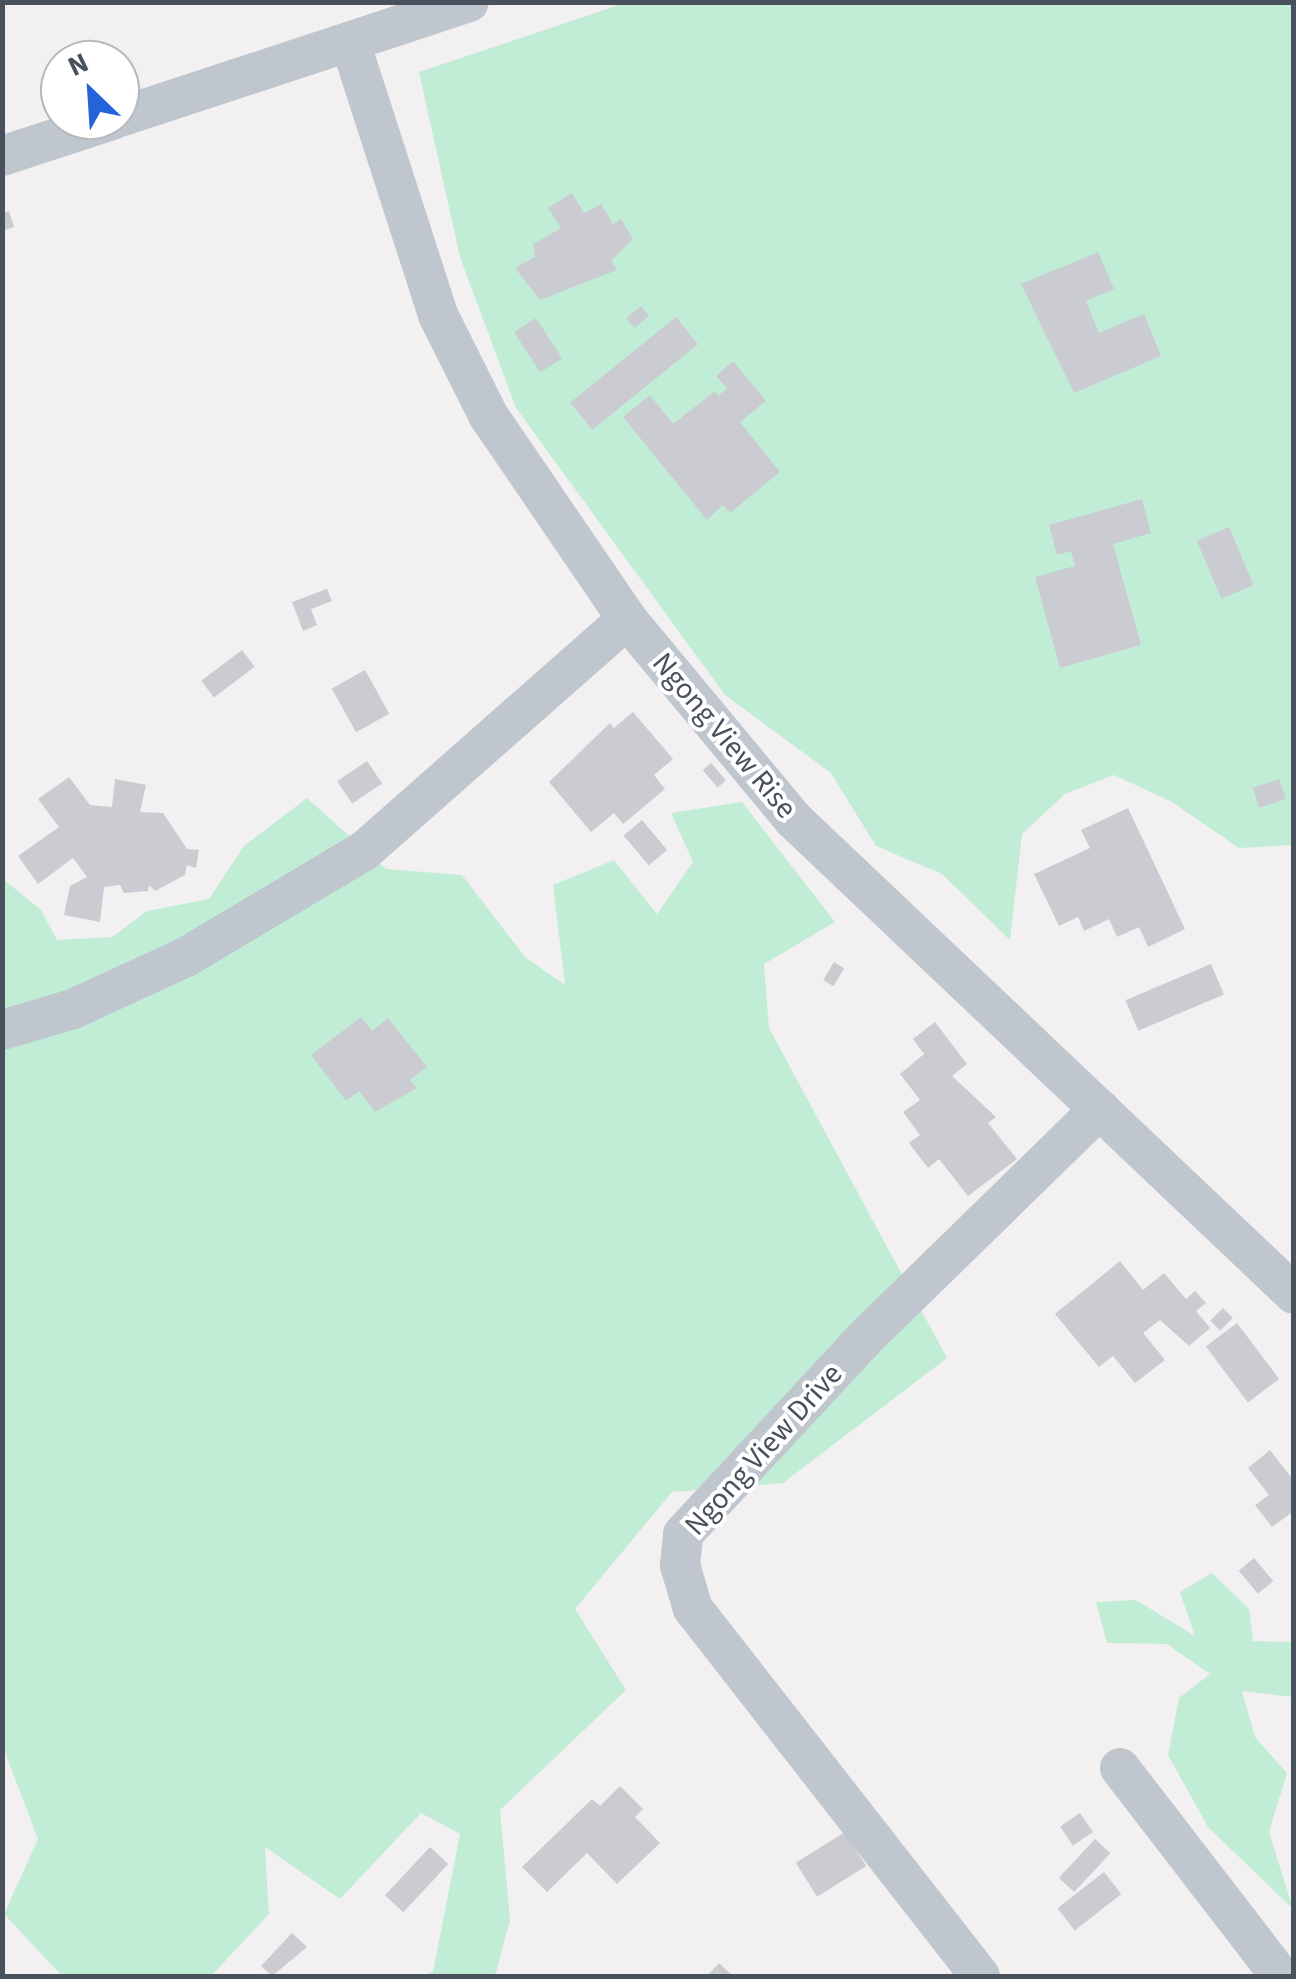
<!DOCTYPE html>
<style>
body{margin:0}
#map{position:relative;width:1296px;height:1979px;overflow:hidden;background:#f2f0f0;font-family:"Source Sans 3",sans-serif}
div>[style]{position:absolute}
.green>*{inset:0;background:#c1edd6}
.building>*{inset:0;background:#caccd2;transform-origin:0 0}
.minor>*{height:40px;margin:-20px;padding:0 20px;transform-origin:20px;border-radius:20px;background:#bfc6ce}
span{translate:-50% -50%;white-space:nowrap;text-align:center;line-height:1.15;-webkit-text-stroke:8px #fff;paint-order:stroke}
.street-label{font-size:30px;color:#49515c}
.frame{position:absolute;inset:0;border:5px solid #49515c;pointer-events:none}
.north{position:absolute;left:40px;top:40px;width:100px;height:100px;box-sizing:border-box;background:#fff;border:2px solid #b6b9be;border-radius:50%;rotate:335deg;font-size:28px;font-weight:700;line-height:40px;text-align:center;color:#49515c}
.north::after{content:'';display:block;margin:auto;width:35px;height:45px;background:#2463d8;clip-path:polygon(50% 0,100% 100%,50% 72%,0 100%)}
</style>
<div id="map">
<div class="green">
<i style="clip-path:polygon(625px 3px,1293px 3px,1293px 845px,1239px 848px,1172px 802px,1114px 775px,1065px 794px,1022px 834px,1010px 940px,942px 874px,876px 846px,831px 773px,725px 695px,516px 408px,460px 257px,419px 72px)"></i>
<i style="clip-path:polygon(307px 798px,386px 869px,462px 875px,525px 957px,565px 985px,553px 885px,614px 860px,657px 914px,693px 862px,671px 813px,742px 802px,835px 922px,764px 964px,769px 1028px,947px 1358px,783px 1483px,672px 1492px,575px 1609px,626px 1690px,500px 1810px,510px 1920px,495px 1976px,420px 1976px,433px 1972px,460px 1834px,421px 1813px,340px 1899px,265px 1847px,269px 1914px,211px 1976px,62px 1976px,4px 1914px,38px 1839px,3px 1747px,3px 879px,41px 910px,57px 940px,112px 937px,147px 911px,209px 899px,244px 846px)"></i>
<i style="clip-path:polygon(1212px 1573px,1249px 1609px,1253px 1641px,1293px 1642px,1293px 1697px,1242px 1691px,1255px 1737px,1287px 1773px,1269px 1832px,1293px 1909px,1208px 1827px,1168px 1755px,1179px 1698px,1210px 1674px,1167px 1644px,1107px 1643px,1096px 1602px,1136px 1600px,1195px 1636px,1180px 1592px)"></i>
</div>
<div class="building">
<i style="clip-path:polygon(572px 193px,584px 213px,601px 204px,613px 224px,621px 219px,633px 239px,611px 261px,617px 270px,540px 300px,515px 268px,535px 257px,533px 244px,561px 228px,548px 208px)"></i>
<i style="clip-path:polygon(9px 211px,14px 227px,2px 231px,2px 213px)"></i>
<i style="clip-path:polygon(1098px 252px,1114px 289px,1086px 301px,1099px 333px,1144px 314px,1161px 356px,1074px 393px,1021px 284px)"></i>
<i style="left:641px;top:306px;width:13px;height:19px;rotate:51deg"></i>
<i style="left:676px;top:317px;width:35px;height:136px;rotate:51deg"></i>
<i style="left:536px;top:318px;width:48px;height:26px;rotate:57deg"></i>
<i style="clip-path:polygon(733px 361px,766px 401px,740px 422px,780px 472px,730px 513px,723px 505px,707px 520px,623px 417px,650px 395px,673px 424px,715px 391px,718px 396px,727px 388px,716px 376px)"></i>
<i style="clip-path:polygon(1142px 499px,1151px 533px,1113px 544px,1141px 645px,1060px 668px,1035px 577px,1075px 566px,1071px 551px,1057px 555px,1049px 525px)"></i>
<i style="left:1229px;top:527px;width:63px;height:35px;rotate:67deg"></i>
<i style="clip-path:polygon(327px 589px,332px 601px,311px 609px,317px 625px,303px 631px,292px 602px)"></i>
<i style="left:242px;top:650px;width:21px;height:51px;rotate:53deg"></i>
<i style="left:365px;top:670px;width:50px;height:38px;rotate:61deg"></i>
<i style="clip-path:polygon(633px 712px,673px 759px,654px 775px,665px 789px,623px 824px,614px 813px,591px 832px,549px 782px,610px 723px,614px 728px)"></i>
<i style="left:367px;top:761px;width:27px;height:36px;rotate:56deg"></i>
<i style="left:711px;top:763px;width:23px;height:11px;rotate:49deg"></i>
<i style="clip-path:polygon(69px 777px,90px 805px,112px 807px,115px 779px,146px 785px,140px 812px,163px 813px,187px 849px,199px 850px,196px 868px,187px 865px,185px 875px,155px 891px,149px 885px,148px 891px,124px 893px,120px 885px,104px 887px,100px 922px,64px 915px,70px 886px,87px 877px,73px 858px,38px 884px,18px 856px,59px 827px,38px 799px)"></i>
<i style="left:1279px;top:779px;width:21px;height:28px;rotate:71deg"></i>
<i style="clip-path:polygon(1128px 808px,1185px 929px,1148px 947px,1139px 927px,1117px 937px,1109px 919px,1084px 931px,1078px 917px,1059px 926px,1034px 874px,1090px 848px,1081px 830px)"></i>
<i style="left:642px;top:820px;width:39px;height:24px;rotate:50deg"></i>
<i style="left:834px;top:962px;width:12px;height:21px;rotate:31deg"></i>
<i style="left:1211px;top:964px;width:33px;height:93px;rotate:67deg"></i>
<i style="clip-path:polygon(361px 1017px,372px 1031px,388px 1018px,427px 1067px,410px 1080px,417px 1088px,375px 1112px,359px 1091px,346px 1101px,311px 1055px)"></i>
<i style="clip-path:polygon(935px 1022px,967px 1064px,952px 1076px,996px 1117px,988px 1123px,1017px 1159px,968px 1196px,939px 1159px,928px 1168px,909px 1143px,920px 1135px,903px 1112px,920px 1100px,900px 1074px,924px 1054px,913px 1039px)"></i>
<i style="clip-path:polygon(1120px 1261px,1143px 1290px,1164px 1273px,1186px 1299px,1195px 1291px,1206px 1303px,1196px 1311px,1210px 1328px,1189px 1346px,1160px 1320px,1143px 1333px,1165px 1360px,1135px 1383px,1113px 1356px,1099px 1367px,1055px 1314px)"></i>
<i style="left:1223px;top:1308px;width:14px;height:18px;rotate:45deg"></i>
<i style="left:1237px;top:1323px;width:70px;height:39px;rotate:53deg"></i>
<i style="clip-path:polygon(1270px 1450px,1294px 1481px,1294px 1511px,1272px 1527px,1255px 1505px,1269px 1495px,1248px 1468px)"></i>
<i style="left:1254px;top:1558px;width:30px;height:20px;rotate:50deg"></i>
<i style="clip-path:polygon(620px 1786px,643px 1809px,635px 1817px,660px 1843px,617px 1884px,587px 1853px,547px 1892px,522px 1867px,592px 1799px,600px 1806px)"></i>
<i style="left:1080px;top:1813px;width:23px;height:24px;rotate:56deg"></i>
<i style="left:845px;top:1832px;width:40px;height:58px;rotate:58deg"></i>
<i style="left:1095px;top:1839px;width:21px;height:53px;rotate:43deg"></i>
<i style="left:430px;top:1847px;width:25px;height:66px;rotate:43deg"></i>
<i style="left:1104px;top:1872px;width:28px;height:59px;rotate:52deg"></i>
<i style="clip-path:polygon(292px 1933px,307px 1947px,272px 1976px,261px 1966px)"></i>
<i style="clip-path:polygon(719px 1963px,733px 1976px,707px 1976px)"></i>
</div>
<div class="minor">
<i style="left:350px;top:42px;width:289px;rotate:72.1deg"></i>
<i style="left:439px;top:317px;width:110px;rotate:63.4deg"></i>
<i style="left:488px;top:415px;width:247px;rotate:55.7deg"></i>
<i style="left:627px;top:619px;width:260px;rotate:50.3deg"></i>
<i style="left:793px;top:819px;width:690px;rotate:43.47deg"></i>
<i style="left:120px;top:117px;width:367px;rotate:-18.2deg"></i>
<i style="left:2px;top:156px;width:116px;rotate:-18.1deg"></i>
<i style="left:2px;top:1030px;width:74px;rotate:-16.5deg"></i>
<i style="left:73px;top:1009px;width:124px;rotate:-24.7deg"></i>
<i style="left:186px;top:957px;width:207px;rotate:-30.8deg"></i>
<i style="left:364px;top:851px;width:351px;rotate:-41.4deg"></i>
<i style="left:1120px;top:1768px;width:262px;rotate:52.4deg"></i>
<i style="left:980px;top:1976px;width:466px;rotate:-128deg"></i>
<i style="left:693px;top:1609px;width:46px;rotate:-106.5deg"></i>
<i style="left:680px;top:1565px;width:31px;rotate:-84deg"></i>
<i style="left:683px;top:1534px;width:267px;rotate:-47.1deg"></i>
<i style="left:865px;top:1338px;width:328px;rotate:-44.3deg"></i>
</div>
<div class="street-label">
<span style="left:724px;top:736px;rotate:50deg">Ngong View Rise</span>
<span style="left:764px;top:1450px;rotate:-48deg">Ngong View Drive</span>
</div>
<div class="frame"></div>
<div class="north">N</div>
</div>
